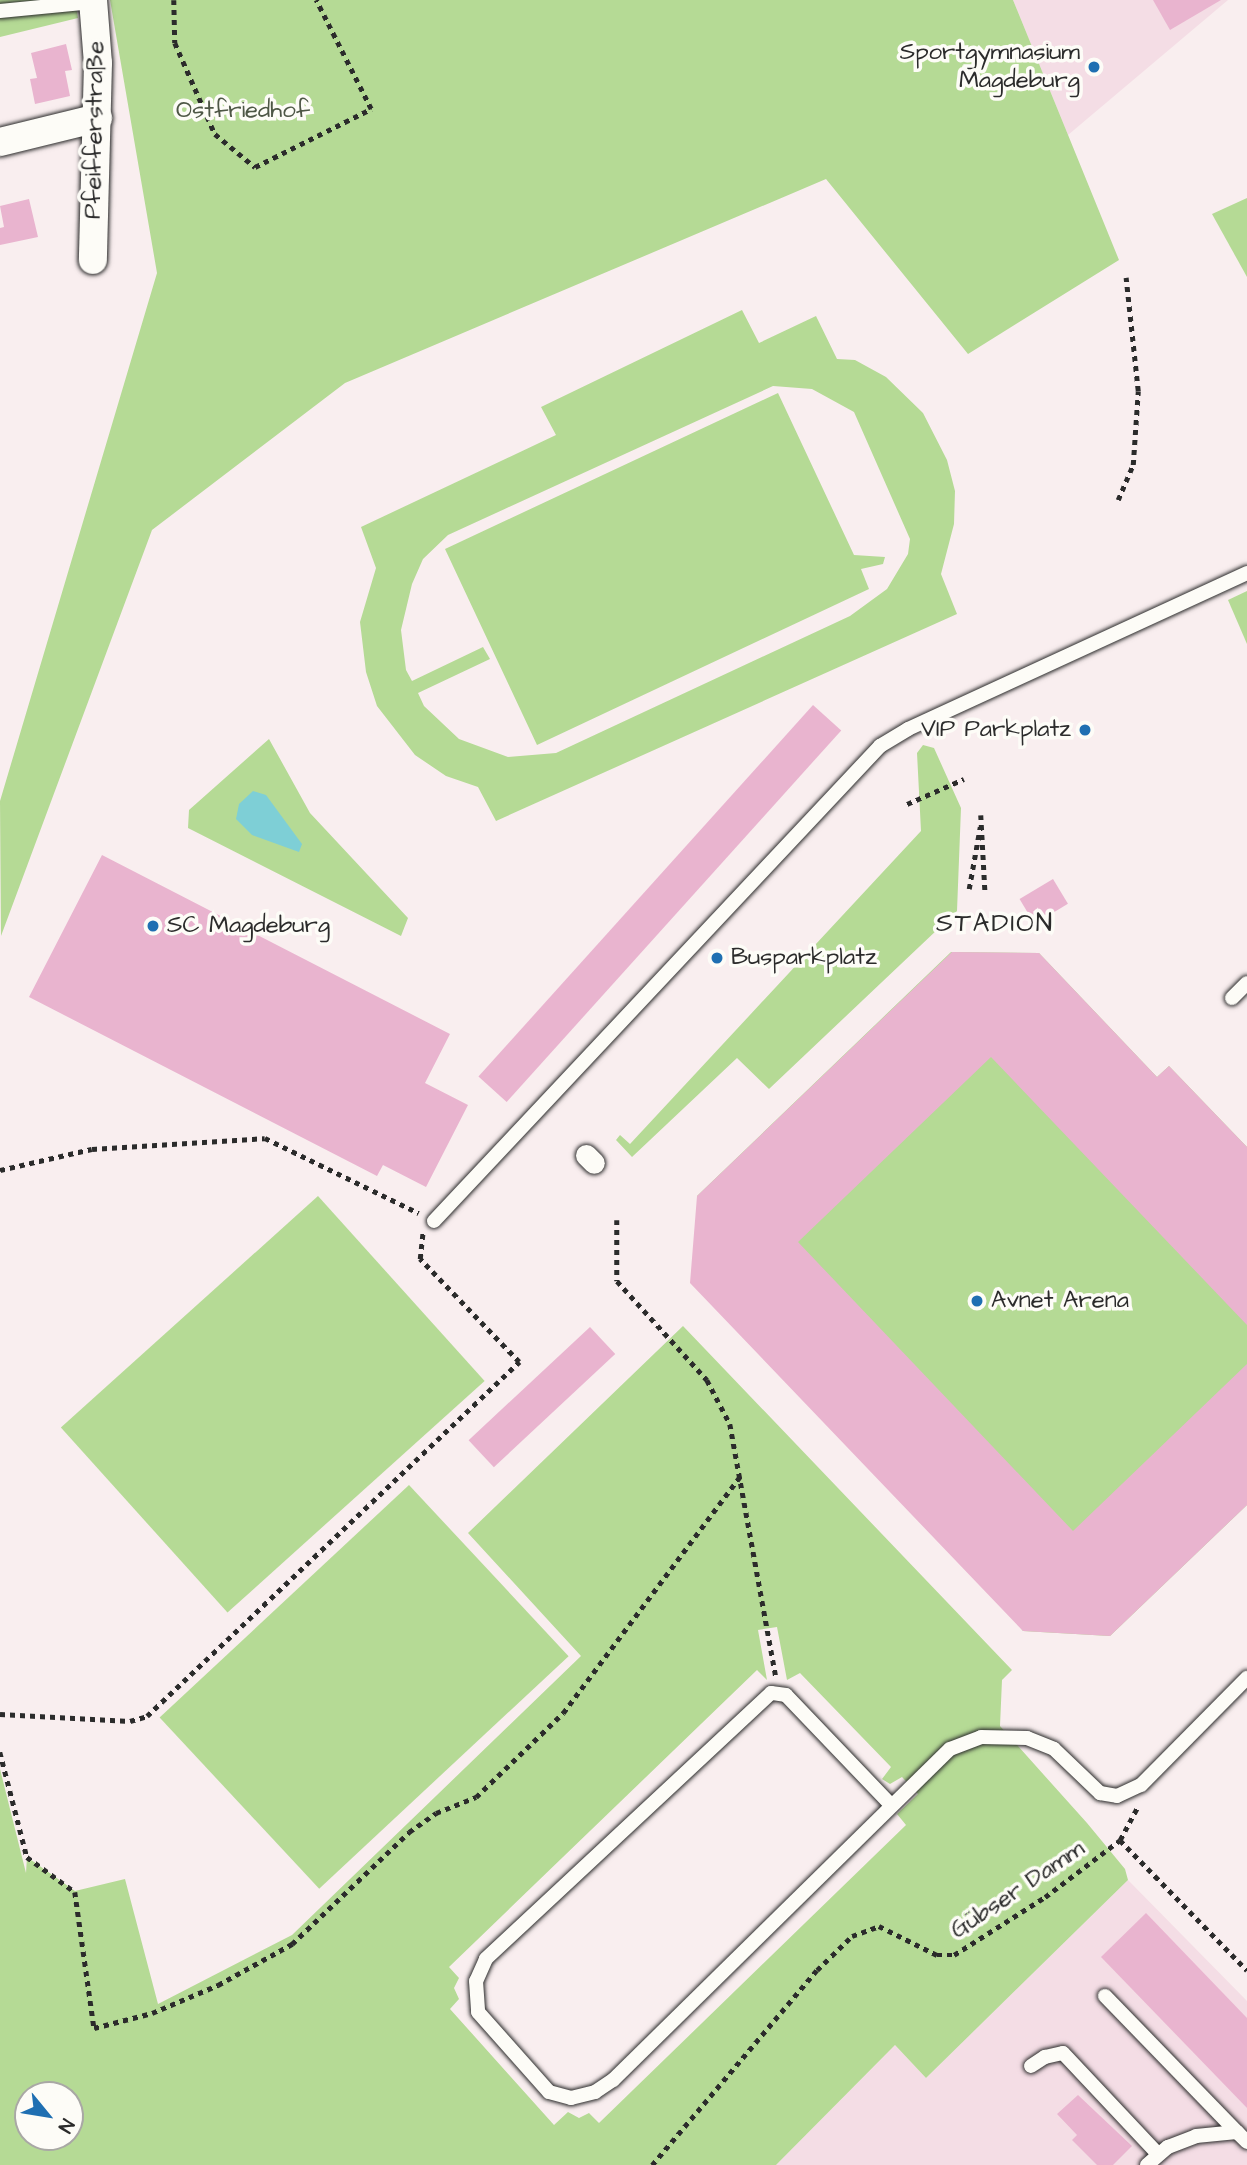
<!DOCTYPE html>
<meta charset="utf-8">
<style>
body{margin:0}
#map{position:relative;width:1247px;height:2165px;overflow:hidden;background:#f9eeef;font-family:"Architects Daughter",sans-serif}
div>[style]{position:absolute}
.built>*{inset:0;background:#f4dde5}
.green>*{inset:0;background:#b5da95;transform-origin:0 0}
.water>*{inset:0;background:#7ecfd6}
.building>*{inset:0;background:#e9b4cf;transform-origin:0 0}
.path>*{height:4.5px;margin-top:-2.25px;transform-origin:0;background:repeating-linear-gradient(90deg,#2b2b2b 0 5px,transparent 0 10px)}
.roads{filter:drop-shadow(0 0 2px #2b2b2b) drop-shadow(0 0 2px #2b2b2b)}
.service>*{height:14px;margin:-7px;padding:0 7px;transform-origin:7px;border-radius:7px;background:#fdfcf7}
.pedestrian>*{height:21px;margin:-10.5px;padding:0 10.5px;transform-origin:10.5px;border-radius:10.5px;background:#fdfcf7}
.minor>*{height:28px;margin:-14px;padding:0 14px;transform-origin:14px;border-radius:14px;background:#fdfcf7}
.dots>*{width:19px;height:19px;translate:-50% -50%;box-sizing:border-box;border:4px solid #fdfcf7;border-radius:50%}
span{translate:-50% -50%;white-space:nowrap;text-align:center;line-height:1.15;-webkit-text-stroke:7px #fdfcf7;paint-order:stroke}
.poi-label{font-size:24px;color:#2b2b2b}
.right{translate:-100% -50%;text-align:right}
.left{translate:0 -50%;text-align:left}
.park-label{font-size:24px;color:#4e5746}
.street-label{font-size:24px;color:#2b2b2b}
.neighbourhood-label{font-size:26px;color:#2b2b2b;letter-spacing:2px}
.north{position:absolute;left:14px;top:2081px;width:70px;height:70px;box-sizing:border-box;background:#fdfcf7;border:2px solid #a9a8a5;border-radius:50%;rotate:120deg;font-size:19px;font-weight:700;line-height:28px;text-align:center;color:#2b2b2b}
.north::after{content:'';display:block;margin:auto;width:24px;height:32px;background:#1f6fb2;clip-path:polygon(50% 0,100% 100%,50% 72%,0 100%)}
</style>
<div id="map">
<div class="built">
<i style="clip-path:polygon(1013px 0,1228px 0,1068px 135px)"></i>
<i style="clip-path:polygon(1128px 1880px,1247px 2001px,1247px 2165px,776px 2165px,895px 2045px,926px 2078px)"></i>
</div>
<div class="green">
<i style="clip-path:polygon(0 0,75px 0,78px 18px,0 37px)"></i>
<i style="clip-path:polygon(110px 0,1013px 0,1119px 260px,968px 354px,826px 179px,345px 383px,152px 530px,1px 936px,0 801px,157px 273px)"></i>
<i style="clip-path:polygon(1247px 198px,1247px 277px,1212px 214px)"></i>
<i style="clip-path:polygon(evenodd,742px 310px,759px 343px,816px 316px,837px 359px,855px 360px,886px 377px,923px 413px,947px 460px,955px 491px,954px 524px,941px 574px,957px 614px,496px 821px,478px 787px,446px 776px,415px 755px,377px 706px,366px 672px,360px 622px,376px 568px,361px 527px,556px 435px,541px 407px,742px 310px,773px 386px,812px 389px,854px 412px,910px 539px,908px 554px,887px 589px,850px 616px,556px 753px,508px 757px,459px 739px,424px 706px,418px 693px,490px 659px,483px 647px,412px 681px,406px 670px,401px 630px,412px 584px,423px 559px,448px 535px,773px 386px)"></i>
<i style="clip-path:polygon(778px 393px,854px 555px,885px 557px,883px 564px,861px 569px,869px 589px,537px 745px,445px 549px)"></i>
<i style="clip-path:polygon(1247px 591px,1247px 644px,1228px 600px)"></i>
<i style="clip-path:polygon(269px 739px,310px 813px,408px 918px,401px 936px,188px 828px,189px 810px)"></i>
<i style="clip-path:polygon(923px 745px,934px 748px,961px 808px,957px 911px,769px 1089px,737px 1058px,632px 1157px,616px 1140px,620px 1135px,630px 1144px,921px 831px,917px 753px)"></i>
<i style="clip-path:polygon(951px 952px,1039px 953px,1157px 1077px,1169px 1066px,1247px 1147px,1247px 1505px,1110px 1636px,1023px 1631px,697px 1196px)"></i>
<i style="left:318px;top:1196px;width:249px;height:346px;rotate:48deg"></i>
<i style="clip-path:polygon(evenodd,683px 1326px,1012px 1670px,1002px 1680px,1000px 1726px,1087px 1823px,1125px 1869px,1128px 1880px,926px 2078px,895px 2045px,776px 2165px,0 2165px,0 1769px,26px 1873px,27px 1857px,75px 1891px,125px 1879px,158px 2004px,292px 1935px,581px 1656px,468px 1533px,683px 1326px,777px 1627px,787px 1680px,800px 1673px,891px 1767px,882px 1779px,890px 1784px,902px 1777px,918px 1794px,897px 1814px,906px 1825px,599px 2123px,589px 2113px,579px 2118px,568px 2112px,554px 2125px,450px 2009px,459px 1999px,454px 1988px,459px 1978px,449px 1967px,757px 1670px,767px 1680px,758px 1630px,777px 1627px,683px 1326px,28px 2095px,70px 2095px,70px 2137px,28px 2137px,28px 2095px)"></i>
<i style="left:409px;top:1485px;width:234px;height:341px;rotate:47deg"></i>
</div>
<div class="water">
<i style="clip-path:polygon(253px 791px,266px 795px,302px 844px,299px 852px,252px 835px,236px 819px,239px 804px)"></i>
</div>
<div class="building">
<i style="clip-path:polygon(1153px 0,1221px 0,1170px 30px)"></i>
<i style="clip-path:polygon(66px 44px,72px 70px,65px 71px,70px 96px,35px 104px,30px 79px,37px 78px,31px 53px)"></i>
<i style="clip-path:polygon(29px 199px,38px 237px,0 245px,0 228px,4px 227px,0 206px)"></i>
<i style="left:813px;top:705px;width:38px;height:500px;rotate:42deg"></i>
<i style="clip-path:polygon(102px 855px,450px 1034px,425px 1083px,468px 1105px,426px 1187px,383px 1165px,377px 1176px,29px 997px)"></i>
<i style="left:1053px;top:879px;width:29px;height:39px;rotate:59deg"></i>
<i style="clip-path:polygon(952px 952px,1039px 953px,1157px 1077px,1169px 1066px,1247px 1147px,1247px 1325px,991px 1057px,798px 1242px,1073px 1531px,1247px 1364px,1247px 1505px,1110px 1636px,1023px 1631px,690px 1283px,697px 1196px)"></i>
<i style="left:590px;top:1327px;width:37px;height:166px;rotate:47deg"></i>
<i style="clip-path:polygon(1146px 1913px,1247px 2018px,1247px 2108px,1101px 1957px)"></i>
<i style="clip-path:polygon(1078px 2095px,1132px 2146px,1113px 2165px,1097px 2165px,1072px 2140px,1077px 2135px,1057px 2114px)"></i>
</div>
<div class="path">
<i style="left:174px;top:0;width:43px;rotate:88.7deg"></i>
<i style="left:175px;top:43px;width:99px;rotate:66.3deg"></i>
<i style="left:215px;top:134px;width:52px;rotate:39.5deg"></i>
<i style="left:255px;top:167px;width:130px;rotate:-26.6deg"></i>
<i style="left:371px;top:109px;width:122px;rotate:-116.8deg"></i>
<i style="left:1118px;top:500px;width:38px;rotate:-67deg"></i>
<i style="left:1133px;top:465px;width:74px;rotate:-86.1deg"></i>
<i style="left:1138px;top:391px;width:114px;rotate:-96.1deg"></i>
<i style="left:907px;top:804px;width:62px;rotate:-23.7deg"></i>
<i style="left:981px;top:815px;width:75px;rotate:86.9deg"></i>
<i style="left:969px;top:889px;width:63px;rotate:-79.9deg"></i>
<i style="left:0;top:1170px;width:94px;rotate:-12.9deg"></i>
<i style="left:92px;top:1149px;width:173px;rotate:-3.6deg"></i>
<i style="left:265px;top:1138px;width:171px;rotate:26deg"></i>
<i style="left:617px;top:1220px;width:61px;rotate:90deg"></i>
<i style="left:617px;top:1281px;width:134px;rotate:47.7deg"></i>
<i style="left:707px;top:1380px;width:50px;rotate:62.4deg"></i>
<i style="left:730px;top:1424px;width:257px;rotate:79.7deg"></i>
<i style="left:0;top:1714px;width:130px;rotate:3.1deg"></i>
<i style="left:130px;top:1721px;width:18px;rotate:-16deg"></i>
<i style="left:147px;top:1716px;width:514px;rotate:-43.58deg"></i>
<i style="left:519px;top:1362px;width:143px;rotate:-133.9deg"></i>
<i style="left:420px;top:1259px;width:27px;rotate:-84deg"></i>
<i style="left:0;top:1752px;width:108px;rotate:75.6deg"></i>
<i style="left:27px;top:1857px;width:59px;rotate:36.1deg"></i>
<i style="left:75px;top:1892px;width:137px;rotate:82deg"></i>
<i style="left:94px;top:2028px;width:60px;rotate:-14.5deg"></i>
<i style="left:152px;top:2013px;width:72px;rotate:-23deg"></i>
<i style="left:218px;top:1985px;width:85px;rotate:-29deg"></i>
<i style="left:292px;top:1944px;width:162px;rotate:-43.7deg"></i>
<i style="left:409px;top:1832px;width:33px;rotate:-35deg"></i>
<i style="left:436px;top:1813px;width:43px;rotate:-21.8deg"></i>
<i style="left:476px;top:1797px;width:121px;rotate:-44deg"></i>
<i style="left:563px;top:1713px;width:296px;rotate:-53.2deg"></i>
<i style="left:1120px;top:1840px;width:38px;rotate:-62deg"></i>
<i style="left:652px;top:2165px;width:255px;rotate:-49.8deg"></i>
<i style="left:817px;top:1970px;width:49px;rotate:-44.2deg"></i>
<i style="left:852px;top:1936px;width:29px;rotate:-20deg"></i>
<i style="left:879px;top:1926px;width:65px;rotate:26.6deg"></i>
<i style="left:937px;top:1955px;width:17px"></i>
<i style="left:954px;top:1955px;width:108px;rotate:-32.5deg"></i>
<i style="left:1045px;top:1897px;width:94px;rotate:-37.2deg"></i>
<i style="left:1120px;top:1840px;width:182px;rotate:45.7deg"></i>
</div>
<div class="roads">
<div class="service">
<i style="left:0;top:11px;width:93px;rotate:-5.5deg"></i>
<i style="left:1232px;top:998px;width:21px;rotate:-45deg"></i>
<i style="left:434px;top:1221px;width:652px;rotate:-46.8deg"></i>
<i style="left:880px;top:746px;width:33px;rotate:-31deg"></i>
<i style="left:908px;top:729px;width:373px;rotate:-24.7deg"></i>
<i style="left:891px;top:1805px;width:152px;rotate:-133.7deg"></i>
<i style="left:786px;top:1695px;width:15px;rotate:-172deg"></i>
<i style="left:771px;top:1693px;width:390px;rotate:137deg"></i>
<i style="left:486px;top:1959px;width:24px;rotate:114deg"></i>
<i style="left:476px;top:1981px;width:31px;rotate:86deg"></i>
<i style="left:478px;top:2012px;width:107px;rotate:48.4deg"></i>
<i style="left:549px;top:2092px;width:23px;rotate:15deg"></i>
<i style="left:571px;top:2098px;width:25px;rotate:-14deg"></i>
<i style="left:595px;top:2092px;width:22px;rotate:-34deg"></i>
<i style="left:613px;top:2080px;width:472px;rotate:-44.5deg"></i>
<i style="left:950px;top:1749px;width:33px;rotate:-21deg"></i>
<i style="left:981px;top:1737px;width:46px;rotate:1.2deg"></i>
<i style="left:1027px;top:1738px;width:29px;rotate:22deg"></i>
<i style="left:1054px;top:1749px;width:64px;rotate:43.7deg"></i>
<i style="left:1100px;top:1793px;width:17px;rotate:10deg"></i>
<i style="left:1117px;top:1796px;width:26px;rotate:-25deg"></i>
<i style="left:1141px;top:1785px;width:151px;rotate:-45.3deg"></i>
<i style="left:1105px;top:1996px;width:190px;rotate:45.9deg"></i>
<i style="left:1031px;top:2066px;width:17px;rotate:-33deg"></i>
<i style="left:1045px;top:2057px;width:18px;rotate:-13deg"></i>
<i style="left:1063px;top:2053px;width:139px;rotate:46.8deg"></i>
<i style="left:1147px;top:2165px;width:28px;rotate:-41deg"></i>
<i style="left:1168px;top:2147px;width:30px;rotate:-21deg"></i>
<i style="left:1196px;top:2136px;width:41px;rotate:-5.6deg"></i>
<i style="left:1237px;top:2132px;width:14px;rotate:45deg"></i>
</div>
<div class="pedestrian">
<i style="left:586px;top:1155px;width:11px;rotate:45deg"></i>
</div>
<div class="minor">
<i style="left:93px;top:0;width:63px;rotate:85.5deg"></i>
<i style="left:98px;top:63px;width:197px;rotate:91.5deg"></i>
<i style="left:0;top:142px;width:101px;rotate:-13.8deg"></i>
</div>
</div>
<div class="dots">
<i style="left:1094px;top:67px;background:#1f6fb2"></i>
<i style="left:1085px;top:730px;background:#1f6fb2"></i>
<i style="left:153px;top:926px;background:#1f6fb2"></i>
<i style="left:717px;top:958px;background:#1f6fb2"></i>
<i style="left:977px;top:1301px;background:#1f6fb2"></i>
</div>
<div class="poi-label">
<span class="right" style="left:1080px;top:67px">Sportgymnasium<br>Magdeburg</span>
<span class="right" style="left:1071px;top:730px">VIP Parkplatz</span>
<span class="left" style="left:167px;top:926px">SC Magdeburg</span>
<span class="left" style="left:731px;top:958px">Busparkplatz</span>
<span class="left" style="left:991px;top:1301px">Avnet Arena</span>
</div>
<div class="park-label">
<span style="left:243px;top:111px">Ostfriedhof</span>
</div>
<div class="street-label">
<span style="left:95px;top:130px;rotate:-89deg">Pfeifferstraße</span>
<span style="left:1018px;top:1890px;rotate:-34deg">Gübser Damm</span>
</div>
<div class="neighbourhood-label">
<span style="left:995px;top:924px">STADION</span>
</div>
<div class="north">N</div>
</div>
